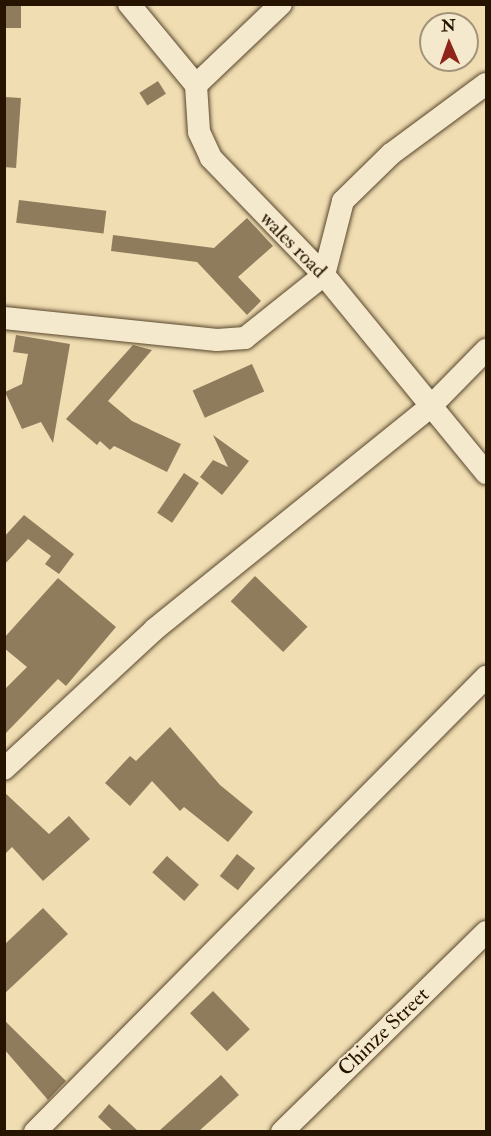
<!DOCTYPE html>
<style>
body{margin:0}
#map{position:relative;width:491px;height:1136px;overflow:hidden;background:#f0ddb2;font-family:"IM FELL Double Pica",serif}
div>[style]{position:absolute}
.building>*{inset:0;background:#8f7c5d;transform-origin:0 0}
.roads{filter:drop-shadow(0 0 2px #58462c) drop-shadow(0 0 2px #58462c)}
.street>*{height:22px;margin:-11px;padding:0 11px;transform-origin:11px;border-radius:11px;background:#f5e9cd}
span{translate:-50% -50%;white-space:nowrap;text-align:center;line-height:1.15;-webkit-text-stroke:4.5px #f5e9cd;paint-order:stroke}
.street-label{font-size:21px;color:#261300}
.frame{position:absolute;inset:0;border:6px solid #261300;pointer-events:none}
.north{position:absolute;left:419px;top:12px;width:60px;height:60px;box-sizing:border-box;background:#f5e9cd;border:2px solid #a2937b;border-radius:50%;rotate:358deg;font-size:16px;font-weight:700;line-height:24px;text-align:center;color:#261300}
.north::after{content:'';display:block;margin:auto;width:21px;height:27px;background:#8f2418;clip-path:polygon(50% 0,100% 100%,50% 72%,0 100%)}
</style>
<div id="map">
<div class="building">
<i style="left:4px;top:4px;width:17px;height:24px"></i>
<i style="left:158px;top:81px;width:15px;height:22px;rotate:58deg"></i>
<i style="left:5px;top:97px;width:16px;height:70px;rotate:4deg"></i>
<i style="left:19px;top:200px;width:88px;height:23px;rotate:7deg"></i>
<i style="clip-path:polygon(247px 218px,273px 246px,238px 277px,261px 301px,247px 315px,197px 262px,111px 251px,113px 235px,214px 248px)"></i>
<i style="clip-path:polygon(16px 335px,70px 344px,53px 443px,41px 422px,22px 429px,5px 392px,22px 384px,28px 354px,13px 352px)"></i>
<i style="clip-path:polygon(133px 345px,152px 350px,108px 401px,132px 421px,181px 444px,167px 472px,114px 446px,110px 450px,100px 441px,97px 445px,66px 419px)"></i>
<i style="left:252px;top:364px;width:30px;height:65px;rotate:66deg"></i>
<i style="clip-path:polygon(213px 435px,249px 461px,222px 495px,200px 477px,213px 460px,228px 467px)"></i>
<i style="left:184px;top:473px;width:18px;height:48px;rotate:34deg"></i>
<i style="clip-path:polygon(24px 515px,74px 554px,59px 574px,45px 564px,51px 556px,28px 539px,4px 565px,4px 537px)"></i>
<i style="left:255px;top:576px;width:73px;height:35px;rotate:44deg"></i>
<i style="clip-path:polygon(58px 578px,116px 627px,66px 686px,58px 679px,4px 735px,4px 690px,27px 667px,4px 648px,4px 638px)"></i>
<i style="clip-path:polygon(170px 727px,220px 785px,253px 812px,228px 842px,184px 807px,180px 811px,152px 781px,130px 806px,105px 783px,130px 756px,136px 761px)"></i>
<i style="clip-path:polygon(4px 792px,49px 834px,69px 816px,90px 839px,43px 881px,12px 847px,4px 855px)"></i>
<i style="left:237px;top:854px;width:23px;height:28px;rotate:38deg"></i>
<i style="left:167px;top:856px;width:43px;height:22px;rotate:42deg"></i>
<i style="clip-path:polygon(43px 908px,68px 934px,4px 994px,4px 945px)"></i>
<i style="left:213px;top:991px;width:53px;height:32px;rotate:46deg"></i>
<i style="clip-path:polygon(4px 1020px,66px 1081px,48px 1100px,4px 1049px)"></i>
<i style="clip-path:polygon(221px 1075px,239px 1095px,199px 1131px,159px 1131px)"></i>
<i style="clip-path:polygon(109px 1104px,138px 1131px,113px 1131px,98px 1117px)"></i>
</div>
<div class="roads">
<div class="street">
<i style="left:129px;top:4px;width:105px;rotate:50.4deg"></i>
<i style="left:196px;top:85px;width:47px;rotate:86.3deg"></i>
<i style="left:199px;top:132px;width:29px;rotate:65deg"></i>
<i style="left:211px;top:158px;width:163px;rotate:46deg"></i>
<i style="left:324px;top:275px;width:256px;rotate:50.7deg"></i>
<i style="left:196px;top:85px;width:117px;rotate:-43.6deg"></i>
<i style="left:4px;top:318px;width:214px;rotate:5.9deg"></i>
<i style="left:217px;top:340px;width:28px;rotate:-4deg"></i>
<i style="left:245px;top:338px;width:101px;rotate:-38.6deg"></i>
<i style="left:324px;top:275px;width:76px;rotate:-75.6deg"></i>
<i style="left:343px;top:201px;width:67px;rotate:-44.4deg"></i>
<i style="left:391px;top:154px;width:118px;rotate:-36.4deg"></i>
<i style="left:4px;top:769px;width:206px;rotate:-42.8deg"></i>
<i style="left:155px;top:629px;width:353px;rotate:-38.9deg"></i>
<i style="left:430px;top:407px;width:80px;rotate:-45.5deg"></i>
<i style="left:35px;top:1132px;width:641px;rotate:-45.25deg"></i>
<i style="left:282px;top:1132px;width:286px;rotate:-44.4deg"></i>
</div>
</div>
<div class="street-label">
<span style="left:293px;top:245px;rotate:45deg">wales road</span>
<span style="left:384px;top:1032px;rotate:-44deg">Chinze Street</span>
</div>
<div class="frame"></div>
<div class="north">N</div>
</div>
